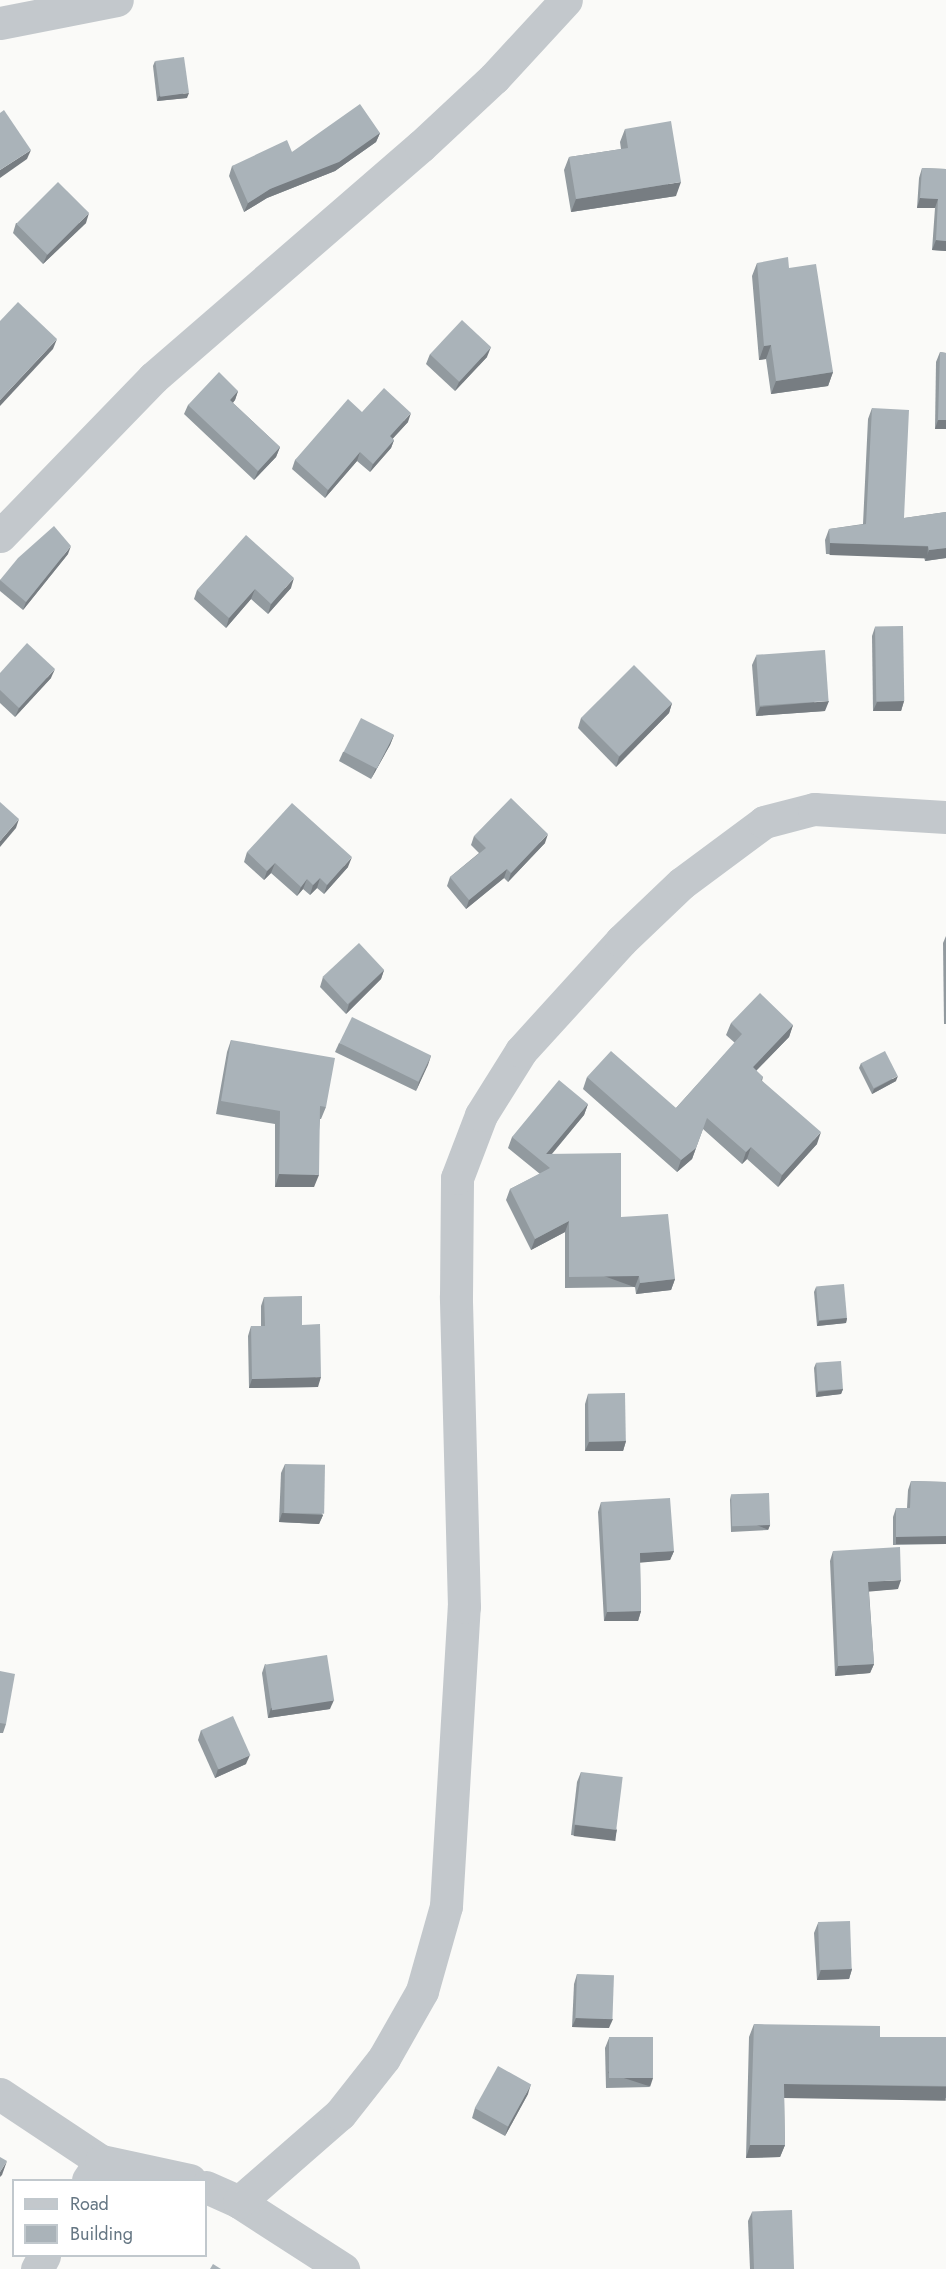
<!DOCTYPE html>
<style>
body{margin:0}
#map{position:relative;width:946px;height:2269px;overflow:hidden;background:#fafaf8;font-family:Jost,sans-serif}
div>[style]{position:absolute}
.minor>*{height:33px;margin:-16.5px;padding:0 16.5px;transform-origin:16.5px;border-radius:16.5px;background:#c3c8cc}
.wall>*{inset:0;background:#929a9f}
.shaded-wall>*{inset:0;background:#777d82;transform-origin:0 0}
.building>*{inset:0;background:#aab3b9;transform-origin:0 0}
span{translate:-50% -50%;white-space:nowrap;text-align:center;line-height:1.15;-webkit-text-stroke:6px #fff;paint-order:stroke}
.legend{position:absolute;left:12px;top:2179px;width:195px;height:78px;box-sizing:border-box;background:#fff;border:2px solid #c1c8cd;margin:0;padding:8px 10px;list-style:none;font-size:18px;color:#657683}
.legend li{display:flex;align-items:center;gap:12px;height:30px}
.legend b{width:30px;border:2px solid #c1c8cd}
</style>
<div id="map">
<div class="minor">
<i style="left:0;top:23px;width:119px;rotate:-11.1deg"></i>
<i style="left:0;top:536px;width:220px;rotate:-45.9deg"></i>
<i style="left:153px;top:378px;width:354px;rotate:-40.9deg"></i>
<i style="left:421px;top:146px;width:100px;rotate:-43deg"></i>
<i style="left:494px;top:78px;width:106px;rotate:-47.3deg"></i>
<i style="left:0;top:2094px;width:121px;rotate:33.6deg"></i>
<i style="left:88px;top:2180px;width:23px;rotate:-56deg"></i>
<i style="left:101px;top:2161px;width:91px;rotate:12.1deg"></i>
<i style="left:206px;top:2187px;width:36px;rotate:24deg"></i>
<i style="left:239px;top:2202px;width:124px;rotate:32.8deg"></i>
<i style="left:239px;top:2202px;width:134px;rotate:-41.1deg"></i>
<i style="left:340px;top:2114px;width:71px;rotate:-51.8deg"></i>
<i style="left:384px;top:2058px;width:77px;rotate:-60.4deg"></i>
<i style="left:422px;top:1991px;width:88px;rotate:-74.2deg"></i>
<i style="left:446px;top:1906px;width:300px;rotate:-86.6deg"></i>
<i style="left:464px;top:1607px;width:311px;rotate:-91.5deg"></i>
<i style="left:456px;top:1296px;width:118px;rotate:-89.5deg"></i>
<i style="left:457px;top:1178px;width:67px;rotate:-69.1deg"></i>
<i style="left:481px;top:1115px;width:75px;rotate:-58deg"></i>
<i style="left:521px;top:1051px;width:149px;rotate:-47.7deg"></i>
<i style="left:621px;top:941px;width:84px;rotate:-43.6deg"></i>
<i style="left:682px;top:883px;width:102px;rotate:-36.6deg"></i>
<i style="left:764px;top:822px;width:52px;rotate:-14.6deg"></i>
<i style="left:814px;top:809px;width:132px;rotate:3.5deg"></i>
<i style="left:37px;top:2269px;width:15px;rotate:-62deg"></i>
</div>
<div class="wall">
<i style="clip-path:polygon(155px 61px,187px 98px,157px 101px,153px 66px)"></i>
<i style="clip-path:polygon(625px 129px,676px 196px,571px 212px,564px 170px,569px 157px,621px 149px,620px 142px)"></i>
<i style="clip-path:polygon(380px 133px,376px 142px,335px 171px,267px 198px,244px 212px,229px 176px,232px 166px,292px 152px)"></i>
<i style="clip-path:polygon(922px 168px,946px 169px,946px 251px,932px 250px,935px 208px,917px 208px,919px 178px)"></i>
<i style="clip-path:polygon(16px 223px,86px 223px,43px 264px,13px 233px)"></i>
<i style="clip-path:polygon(757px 263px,789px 268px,833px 372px,828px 386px,771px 394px,766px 359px,759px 360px,752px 276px)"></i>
<i style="clip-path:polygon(940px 352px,946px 353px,946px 429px,935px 429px,936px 362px)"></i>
<i style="clip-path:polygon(430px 354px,487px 357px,455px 391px,426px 364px)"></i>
<i style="clip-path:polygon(238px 391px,235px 400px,233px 403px,280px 447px,276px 457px,254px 480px,184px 414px,188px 405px)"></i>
<i style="clip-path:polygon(872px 408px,904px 518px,946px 512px,946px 558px,925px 561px,924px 557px,826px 554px,825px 540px,829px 529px,863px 524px,868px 419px)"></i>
<i style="clip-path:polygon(362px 412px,408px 422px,392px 439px,394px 440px,391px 448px,370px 472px,357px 461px,325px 498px,292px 469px,295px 460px)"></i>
<i style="clip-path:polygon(68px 554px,23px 610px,0 591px,0 580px)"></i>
<i style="clip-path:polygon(291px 588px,268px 614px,251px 599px,226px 628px,194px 599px,197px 590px)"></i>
<i style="clip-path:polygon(875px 627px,904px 701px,901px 711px,873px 711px,872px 636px)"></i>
<i style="clip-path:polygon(756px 656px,825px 711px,756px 716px,752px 665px)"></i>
<i style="clip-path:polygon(0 673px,51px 678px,15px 717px,0 703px)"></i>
<i style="clip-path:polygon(672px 703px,669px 713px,616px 767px,578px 728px,581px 718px)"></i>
<i style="clip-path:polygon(394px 735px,390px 745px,371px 779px,339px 761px,343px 752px)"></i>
<i style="clip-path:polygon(474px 836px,545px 843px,508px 882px,504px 878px,466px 909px,447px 886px,450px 877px,479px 853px,471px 845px)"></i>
<i style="clip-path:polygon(247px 852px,348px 867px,324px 894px,317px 888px,310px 895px,303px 889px,297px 896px,271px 873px,264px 880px,244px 862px)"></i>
<i style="clip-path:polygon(946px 936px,946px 1024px,944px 1024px,943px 943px)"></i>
<i style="clip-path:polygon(384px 970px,381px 979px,346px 1014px,320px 987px,323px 977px)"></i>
<i style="clip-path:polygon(731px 1023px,793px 1025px,789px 1037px,756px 1071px,763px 1077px,762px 1081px,817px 1144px,778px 1187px,747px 1159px,742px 1164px,703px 1129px,692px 1159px,677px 1172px,583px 1089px,587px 1077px,676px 1108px,735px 1043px,726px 1035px)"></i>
<i style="clip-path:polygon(231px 1040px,326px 1107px,321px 1119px,320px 1119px,314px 1187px,275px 1187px,275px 1124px,216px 1114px,227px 1052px)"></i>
<i style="clip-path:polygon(339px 1043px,431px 1056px,416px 1091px,335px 1052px)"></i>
<i style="clip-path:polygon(861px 1063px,896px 1081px,872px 1094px,859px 1068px)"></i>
<i style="clip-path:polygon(588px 1104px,584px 1115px,552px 1154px,621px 1217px,675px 1279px,671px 1290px,636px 1294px,635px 1287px,565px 1288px,565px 1232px,531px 1250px,506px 1200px,510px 1189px,540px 1174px,508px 1148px,512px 1137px)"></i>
<i style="clip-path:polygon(816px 1287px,847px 1318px,846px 1323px,817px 1326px,814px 1292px)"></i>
<i style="clip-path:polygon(264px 1297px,302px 1325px,318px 1387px,249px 1388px,248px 1336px,251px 1326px,261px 1326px,261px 1306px)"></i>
<i style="clip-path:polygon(816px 1363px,843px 1389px,841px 1394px,816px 1397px,814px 1368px)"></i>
<i style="clip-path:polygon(588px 1394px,626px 1441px,623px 1451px,585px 1451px,585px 1404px)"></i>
<i style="clip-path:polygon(285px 1464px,323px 1515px,319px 1524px,279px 1522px,281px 1473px)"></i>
<i style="clip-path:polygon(911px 1481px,946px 1482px,946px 1544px,893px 1545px,893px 1517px,896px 1508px,907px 1508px,908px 1490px)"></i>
<i style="clip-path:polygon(731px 1495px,770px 1525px,768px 1530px,731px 1532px,730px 1500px)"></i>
<i style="clip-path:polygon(601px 1502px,674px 1551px,670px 1560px,640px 1562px,641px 1611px,638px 1621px,604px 1621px,598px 1512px)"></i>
<i style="clip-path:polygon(833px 1551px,898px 1589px,869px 1591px,874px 1664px,870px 1673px,835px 1676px,830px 1561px)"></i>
<i style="clip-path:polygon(265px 1664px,330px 1709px,268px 1718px,262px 1673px)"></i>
<i style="clip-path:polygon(0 1671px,6px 1724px,3px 1733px,0 1733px)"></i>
<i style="clip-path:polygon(201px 1730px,246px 1764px,215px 1778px,198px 1740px)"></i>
<i style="clip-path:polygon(581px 1772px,617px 1830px,614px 1840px,571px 1835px,577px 1782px)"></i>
<i style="clip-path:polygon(818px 1923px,852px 1969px,849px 1979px,817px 1980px,814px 1933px)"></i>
<i style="clip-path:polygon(577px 1974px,609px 2028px,572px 2027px,574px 1984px)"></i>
<i style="clip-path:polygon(754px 2024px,880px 2037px,946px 2037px,946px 2098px,784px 2097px,785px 2145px,780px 2157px,746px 2158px,749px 2037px)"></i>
<i style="clip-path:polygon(609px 2038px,650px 2087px,606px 2088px,605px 2048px)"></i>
<i style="clip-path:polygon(528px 2094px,505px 2136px,472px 2118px,475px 2108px)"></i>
<i style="clip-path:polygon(752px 2212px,794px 2269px,750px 2269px,748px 2221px)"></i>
</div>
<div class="shaded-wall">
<i style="clip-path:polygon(189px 93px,187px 98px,157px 101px,159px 96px)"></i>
<i style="clip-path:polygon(380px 133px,376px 142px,335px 171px,267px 198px,244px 212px,248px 203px,270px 189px)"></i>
<i style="clip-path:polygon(31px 150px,27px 159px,0 178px,0 170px)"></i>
<i style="clip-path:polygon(681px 182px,676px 196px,571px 212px,576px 199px)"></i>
<i style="clip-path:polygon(920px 198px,938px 199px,935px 208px,917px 208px)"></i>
<i style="clip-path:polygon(89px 213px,86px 223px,43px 264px,47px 255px)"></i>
<i style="clip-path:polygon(936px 240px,946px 241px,946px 251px,932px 250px)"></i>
<i style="clip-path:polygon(57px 339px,53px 349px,0 406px,0 400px)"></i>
<i style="clip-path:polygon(771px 345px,766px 359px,759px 360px,764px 346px)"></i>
<i style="clip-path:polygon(491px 347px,487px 357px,455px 391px,459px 382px)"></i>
<i style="clip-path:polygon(833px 372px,828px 386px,771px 394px,776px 381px)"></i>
<i style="clip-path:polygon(238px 391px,235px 400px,226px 410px,230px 400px)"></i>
<i style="clip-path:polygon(411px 413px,408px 422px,387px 445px,390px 436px)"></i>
<i style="clip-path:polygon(938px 420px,946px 420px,946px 429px,935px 429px)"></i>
<i style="clip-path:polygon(394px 440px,391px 448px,370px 472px,373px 464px)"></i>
<i style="clip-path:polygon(280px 447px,276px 457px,254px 480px,258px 471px)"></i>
<i style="clip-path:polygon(360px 452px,357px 461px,325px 498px,328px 490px)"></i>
<i style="left:830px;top:543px;width:98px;height:12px;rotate:2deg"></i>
<i style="clip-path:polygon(71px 546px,68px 554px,23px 610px,26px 602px)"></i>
<i style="clip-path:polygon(946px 548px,946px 558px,925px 561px,929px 550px)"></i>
<i style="clip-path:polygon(294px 578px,291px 588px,268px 614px,271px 604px)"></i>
<i style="clip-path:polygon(255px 589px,251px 599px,226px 628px,229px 618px)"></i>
<i style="clip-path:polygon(55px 669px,51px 678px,15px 717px,19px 708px)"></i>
<i style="clip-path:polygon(829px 701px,825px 711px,756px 716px,760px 707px)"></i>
<i style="clip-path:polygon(904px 701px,901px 711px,873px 711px,877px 702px)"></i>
<i style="clip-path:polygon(672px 703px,669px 713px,616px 767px,619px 757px)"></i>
<i style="clip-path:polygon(394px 735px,390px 745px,371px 779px,375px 770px)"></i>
<i style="clip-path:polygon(19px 819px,16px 828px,0 847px,0 841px)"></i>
<i style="clip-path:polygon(548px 834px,545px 843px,508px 882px,511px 873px)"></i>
<i style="clip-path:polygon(352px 857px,348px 867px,324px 894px,327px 885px)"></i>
<i style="clip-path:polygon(275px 863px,271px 873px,264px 880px,267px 871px)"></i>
<i style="clip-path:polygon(507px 869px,504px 878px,466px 909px,469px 900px)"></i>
<i style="clip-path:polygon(320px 878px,317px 888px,310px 895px,313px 885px)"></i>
<i style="clip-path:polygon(307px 879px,303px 889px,297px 896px,301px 887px)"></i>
<i style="clip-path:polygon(384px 970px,381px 979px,346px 1014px,349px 1004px)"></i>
<i style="clip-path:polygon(793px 1025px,789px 1037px,748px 1079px,753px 1067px)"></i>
<i style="clip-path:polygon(431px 1056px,428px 1065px,416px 1091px,419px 1082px)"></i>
<i style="clip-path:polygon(898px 1076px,896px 1081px,872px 1094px,874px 1089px)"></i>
<i style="clip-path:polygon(588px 1104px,584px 1115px,544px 1163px,546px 1154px)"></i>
<i style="clip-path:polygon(821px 1132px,817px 1144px,778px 1187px,782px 1175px)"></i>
<i style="clip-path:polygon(751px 1147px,747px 1159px,742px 1164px,746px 1152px)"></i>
<i style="clip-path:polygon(696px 1148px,692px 1159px,677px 1172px,681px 1160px)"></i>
<i style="clip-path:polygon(279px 1174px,319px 1175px,314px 1187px,275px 1187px)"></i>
<i style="clip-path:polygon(569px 1221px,565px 1232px,531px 1250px,535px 1239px)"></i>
<i style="left:639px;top:1276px;width:12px;height:70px;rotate:110deg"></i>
<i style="clip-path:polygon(675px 1279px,671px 1290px,636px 1294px,640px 1283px)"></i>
<i style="clip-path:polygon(847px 1318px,846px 1323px,817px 1326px,819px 1321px)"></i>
<i style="clip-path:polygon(321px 1377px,318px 1387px,249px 1388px,252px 1379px)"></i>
<i style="clip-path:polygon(843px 1389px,841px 1394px,816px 1397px,818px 1392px)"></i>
<i style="clip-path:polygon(626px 1441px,623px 1451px,585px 1451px,589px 1442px)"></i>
<i style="clip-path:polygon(282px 1513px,323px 1515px,319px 1524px,279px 1522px)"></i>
<i style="left:770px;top:1525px;width:5px;height:37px;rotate:112deg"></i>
<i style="left:946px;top:1536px;width:8px;height:50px;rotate:90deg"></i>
<i style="clip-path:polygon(674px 1551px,670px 1560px,637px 1563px,640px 1553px)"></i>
<i style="clip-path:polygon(901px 1580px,898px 1589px,865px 1592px,868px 1582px)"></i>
<i style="clip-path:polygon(641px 1611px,638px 1621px,604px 1621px,607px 1612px)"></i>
<i style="clip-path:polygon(874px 1664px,870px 1673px,835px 1676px,838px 1666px)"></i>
<i style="clip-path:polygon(334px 1700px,330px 1709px,268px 1718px,271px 1708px)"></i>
<i style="clip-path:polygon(250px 1755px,246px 1764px,215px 1778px,218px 1769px)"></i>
<i style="left:575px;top:1825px;width:42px;height:11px;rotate:7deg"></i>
<i style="clip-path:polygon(852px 1969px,849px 1979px,817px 1980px,821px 1970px)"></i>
<i style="clip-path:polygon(576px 2018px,613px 2019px,609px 2028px,572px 2027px)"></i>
<i style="left:653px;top:2078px;width:9px;height:44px;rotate:108deg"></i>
<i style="clip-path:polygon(531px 2084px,528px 2094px,505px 2136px,508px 2127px)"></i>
<i style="left:784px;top:2084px;width:162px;height:14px;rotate:1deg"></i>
<i style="clip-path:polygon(750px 2145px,785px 2145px,780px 2157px,746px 2158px)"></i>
<i style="clip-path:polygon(7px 2161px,2px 2175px,0 2177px,0 2172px)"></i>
</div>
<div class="building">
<i style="left:184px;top:57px;width:36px;height:29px;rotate:82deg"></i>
<i style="clip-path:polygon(360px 104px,380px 133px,339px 162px,270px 189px,248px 203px,232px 166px,287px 140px,292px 152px)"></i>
<i style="clip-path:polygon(4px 110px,31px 150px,0 170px,0 113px)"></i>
<i style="clip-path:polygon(671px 121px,681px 182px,576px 199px,569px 157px,628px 148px,625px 129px)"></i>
<i style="clip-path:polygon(922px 168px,946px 169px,946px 241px,936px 240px,938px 199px,920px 198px)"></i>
<i style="left:58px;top:182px;width:44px;height:59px;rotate:45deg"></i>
<i style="clip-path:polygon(788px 257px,789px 268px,816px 264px,833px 372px,776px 381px,771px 345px,764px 346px,757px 263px)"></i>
<i style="clip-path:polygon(18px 302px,57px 339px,0 400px,0 321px)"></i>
<i style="left:462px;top:320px;width:40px;height:47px;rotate:43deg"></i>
<i style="clip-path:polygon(940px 352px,946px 353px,946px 420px,938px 420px)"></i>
<i style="clip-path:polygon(219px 372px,238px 391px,230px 400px,280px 447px,258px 471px,188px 405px)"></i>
<i style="clip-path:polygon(384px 388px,411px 413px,390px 436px,394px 440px,373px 464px,360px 452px,328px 490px,295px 460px,348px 399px,362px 412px)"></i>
<i style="clip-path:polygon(872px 408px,909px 410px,904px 518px,946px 512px,946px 548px,929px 550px,928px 546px,830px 543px,829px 529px,866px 524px)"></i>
<i style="clip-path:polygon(54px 526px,71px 546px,26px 602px,0 580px,18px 558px)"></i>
<i style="clip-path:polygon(246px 535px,294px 578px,271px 604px,255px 589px,229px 618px,197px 590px)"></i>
<i style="left:903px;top:626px;width:75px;height:28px;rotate:89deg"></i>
<i style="clip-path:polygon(27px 643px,55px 669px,19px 708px,0 690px,0 673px)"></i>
<i style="left:825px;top:650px;width:51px;height:69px;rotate:86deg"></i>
<i style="left:634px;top:665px;width:54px;height:75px;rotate:45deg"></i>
<i style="left:361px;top:718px;width:37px;height:38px;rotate:27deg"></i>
<i style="clip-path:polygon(511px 798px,548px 834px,511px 873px,507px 869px,469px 900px,450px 877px,486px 848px,474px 836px)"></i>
<i style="clip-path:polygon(0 802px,19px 819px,0 841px)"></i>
<i style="clip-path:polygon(292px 803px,352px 857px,327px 885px,320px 878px,313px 885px,307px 879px,301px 887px,275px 863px,267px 871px,247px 852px)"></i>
<i style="left:359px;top:943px;width:37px;height:50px;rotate:47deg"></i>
<i style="clip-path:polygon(760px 993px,793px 1025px,753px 1067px,763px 1077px,761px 1080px,821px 1132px,782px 1175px,751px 1147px,746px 1152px,707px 1118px,696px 1148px,681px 1160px,587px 1077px,611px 1051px,676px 1108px,742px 1034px,731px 1023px)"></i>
<i style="left:352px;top:1017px;width:88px;height:29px;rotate:26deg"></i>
<i style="clip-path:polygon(231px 1040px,335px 1058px,326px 1107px,320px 1106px,319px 1175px,279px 1174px,280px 1111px,221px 1101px)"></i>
<i style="left:885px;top:1051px;width:28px;height:27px;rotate:63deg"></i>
<i style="clip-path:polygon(559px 1080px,588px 1104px,546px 1154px,621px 1153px,621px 1217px,668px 1214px,675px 1279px,640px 1283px,639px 1276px,569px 1277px,569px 1221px,535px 1239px,510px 1189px,550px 1168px,512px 1137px)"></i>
<i style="left:844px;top:1284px;width:34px;height:28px;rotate:85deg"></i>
<i style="clip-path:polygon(302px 1296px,302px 1325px,320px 1324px,321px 1377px,252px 1379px,251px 1326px,265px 1326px,264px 1297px)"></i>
<i style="left:841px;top:1361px;width:28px;height:25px;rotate:86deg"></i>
<i style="left:625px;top:1393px;width:48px;height:37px;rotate:89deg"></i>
<i style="left:285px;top:1464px;width:40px;height:49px;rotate:1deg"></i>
<i style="clip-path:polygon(911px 1481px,946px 1482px,946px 1536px,896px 1537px,896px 1508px,910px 1508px)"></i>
<i style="left:769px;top:1493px;width:32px;height:38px;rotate:88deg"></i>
<i style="clip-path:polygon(670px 1498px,674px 1551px,640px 1553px,641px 1611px,607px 1612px,601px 1502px)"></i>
<i style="clip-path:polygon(900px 1547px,901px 1580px,868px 1582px,874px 1664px,838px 1666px,833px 1551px)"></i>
<i style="left:327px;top:1655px;width:46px;height:63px;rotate:81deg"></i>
<i style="clip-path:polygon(0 1671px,15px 1674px,6px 1724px,0 1723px)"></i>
<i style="left:233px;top:1716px;width:43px;height:35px;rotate:66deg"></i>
<i style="left:581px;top:1772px;width:42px;height:53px;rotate:7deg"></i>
<i style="left:850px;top:1921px;width:48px;height:32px;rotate:88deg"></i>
<i style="left:577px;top:1974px;width:37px;height:44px;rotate:2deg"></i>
<i style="clip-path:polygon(754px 2024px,880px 2026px,880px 2037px,946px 2037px,946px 2086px,784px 2084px,785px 2145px,750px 2145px)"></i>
<i style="left:653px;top:2037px;width:41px;height:44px;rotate:90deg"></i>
<i style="left:498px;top:2066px;width:38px;height:48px;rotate:29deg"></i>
<i style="clip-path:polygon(0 2157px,7px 2161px,0 2172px)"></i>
<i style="left:792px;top:2210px;width:59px;height:40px;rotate:88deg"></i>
<i style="clip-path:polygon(213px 2264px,221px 2269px,210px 2269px)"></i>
</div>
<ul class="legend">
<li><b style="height:8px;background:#c3c8cc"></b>Road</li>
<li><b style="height:16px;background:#aab3b9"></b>Building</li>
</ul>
</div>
